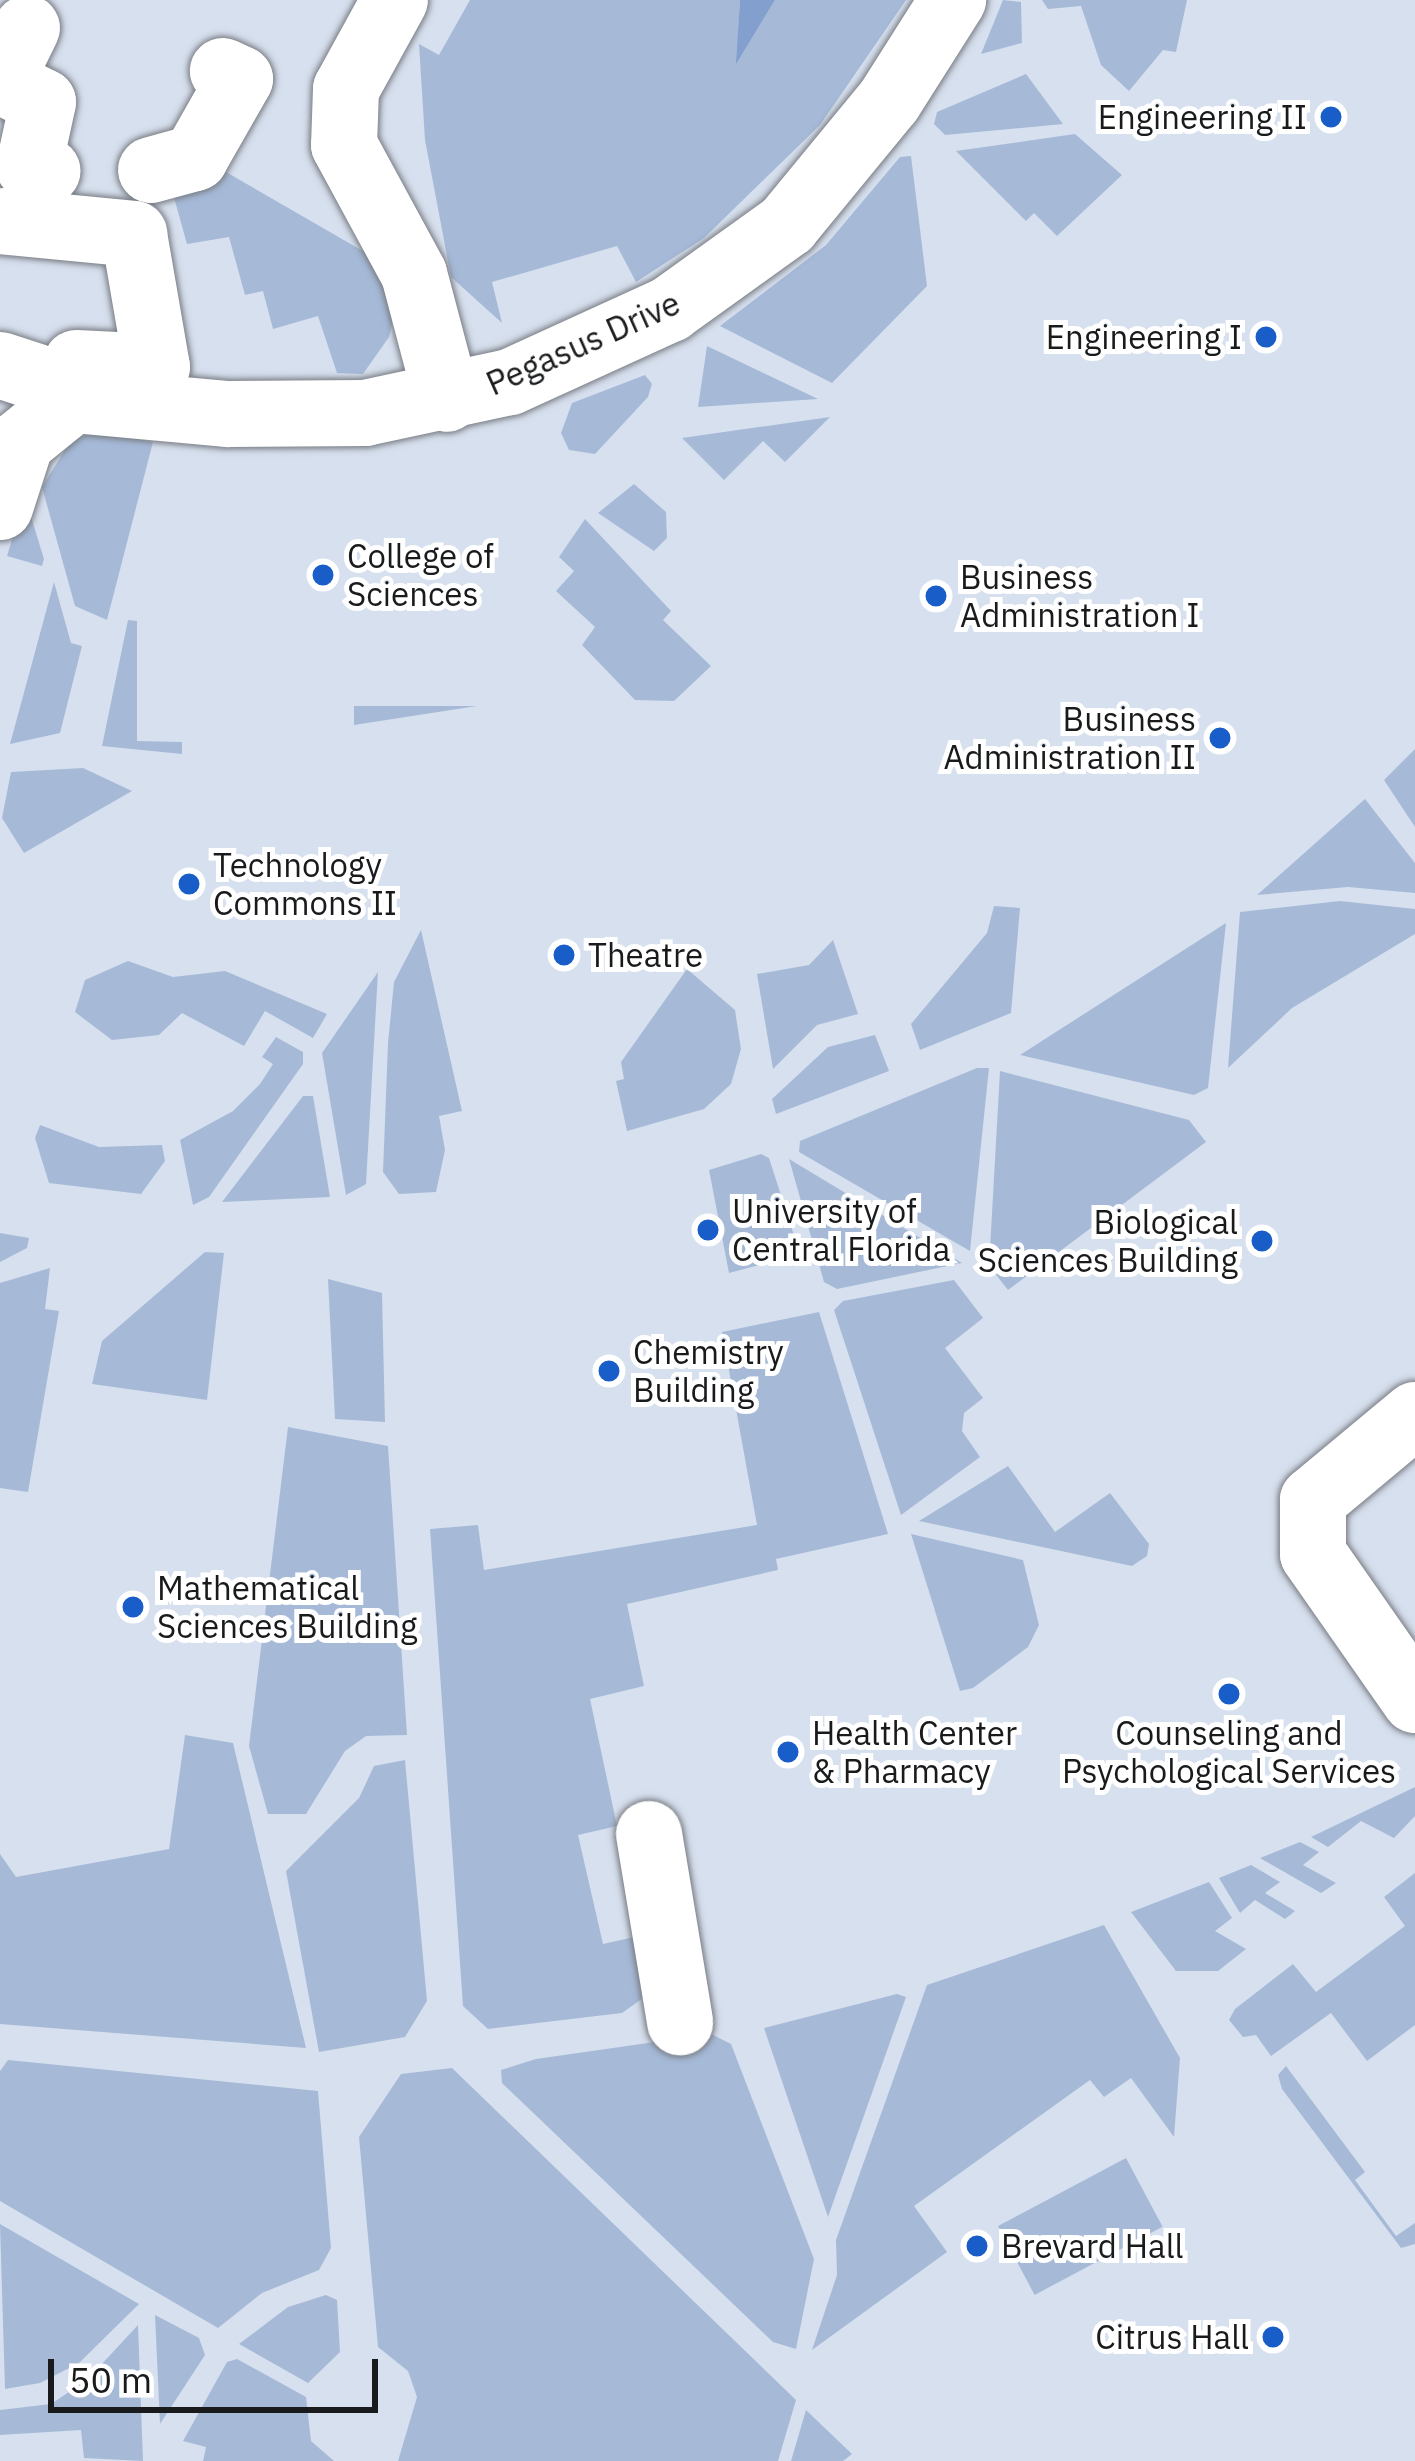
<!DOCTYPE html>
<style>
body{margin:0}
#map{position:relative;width:1415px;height:2461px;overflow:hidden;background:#e7ecf3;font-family:"IBM Plex Sans",sans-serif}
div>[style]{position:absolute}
.built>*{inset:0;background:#d7e0ee;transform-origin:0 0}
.green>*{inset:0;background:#a6bad8;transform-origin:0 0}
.water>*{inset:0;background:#839fcd}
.roads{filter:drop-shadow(0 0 3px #787c83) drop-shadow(0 0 3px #787c83)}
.minor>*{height:66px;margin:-33px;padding:0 33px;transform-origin:33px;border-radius:33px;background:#fff}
.dots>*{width:33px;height:33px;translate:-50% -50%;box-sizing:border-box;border:6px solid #fff;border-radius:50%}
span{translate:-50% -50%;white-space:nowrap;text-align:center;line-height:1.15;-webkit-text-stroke:10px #fff;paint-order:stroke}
.poi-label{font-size:33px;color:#181a1c}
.right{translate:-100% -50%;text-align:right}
.left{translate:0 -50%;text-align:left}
.street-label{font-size:33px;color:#181a1c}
.scale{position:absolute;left:48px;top:2359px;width:330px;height:54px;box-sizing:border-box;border:6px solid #181a1c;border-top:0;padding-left:15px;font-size:36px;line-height:42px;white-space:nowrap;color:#181a1c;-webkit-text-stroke:9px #fff;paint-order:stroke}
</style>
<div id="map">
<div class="built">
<i style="left:0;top:0;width:1415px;height:2461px"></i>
</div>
<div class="green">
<i style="clip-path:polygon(470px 0,740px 0,737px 61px,775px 0,906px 0,820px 125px,704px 238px,636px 282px,617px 246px,492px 282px,502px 323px,451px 277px,425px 140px,419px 44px,439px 55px)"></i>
<i style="clip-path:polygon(1003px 0,1021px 2px,1022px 43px,981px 54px)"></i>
<i style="clip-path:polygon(1042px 0,1187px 0,1176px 52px,1163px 50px,1129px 91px,1101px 65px,1081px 6px,1048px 9px)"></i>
<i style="clip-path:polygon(1026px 74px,1063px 124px,945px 135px,934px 124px,937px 112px)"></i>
<i style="clip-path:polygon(1075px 134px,1122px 175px,1057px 236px,1034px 213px,1026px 221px,956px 151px)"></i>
<i style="clip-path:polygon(911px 156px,927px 286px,832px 383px,720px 326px,826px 245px,900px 157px)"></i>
<i style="clip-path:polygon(219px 168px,382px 262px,394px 316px,389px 337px,363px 374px,337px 373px,318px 316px,273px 329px,263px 291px,245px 295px,229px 237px,187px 244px,171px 187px)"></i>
<i style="clip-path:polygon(707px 346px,818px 399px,698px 407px)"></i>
<i style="clip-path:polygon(645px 375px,652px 384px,648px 397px,595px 454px,569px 450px,561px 433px,572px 403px)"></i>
<i style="clip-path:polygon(830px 417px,785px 462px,763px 441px,724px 480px,682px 438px)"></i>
<i style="clip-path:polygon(96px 431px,153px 442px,107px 620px,75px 606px,42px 487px,70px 442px)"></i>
<i style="clip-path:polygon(634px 484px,666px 512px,667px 538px,654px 551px,598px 513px)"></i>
<i style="clip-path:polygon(25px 497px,44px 559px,42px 566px,7px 556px)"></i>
<i style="clip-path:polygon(585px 519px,671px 611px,663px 620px,711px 666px,674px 701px,635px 700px,582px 645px,595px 627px,556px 591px,574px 571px,559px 557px)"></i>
<i style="clip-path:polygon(54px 582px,71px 643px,82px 646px,60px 733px,10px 744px)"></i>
<i style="clip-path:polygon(128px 620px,137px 621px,137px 741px,182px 742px,182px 754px,102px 746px)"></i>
<i style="clip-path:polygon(354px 706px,477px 706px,354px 725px)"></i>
<i style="clip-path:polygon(1415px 749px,1415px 827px,1384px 780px)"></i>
<i style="clip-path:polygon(83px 768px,132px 791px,24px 853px,2px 818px,11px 772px)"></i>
<i style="clip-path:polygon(1365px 799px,1415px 863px,1415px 893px,1348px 887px,1257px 895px)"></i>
<i style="clip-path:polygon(1340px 901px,1415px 909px,1415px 934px,1292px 1008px,1228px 1068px,1240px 912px)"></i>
<i style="clip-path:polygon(994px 906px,1020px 908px,1011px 1013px,920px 1050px,911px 1024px,987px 933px)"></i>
<i style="clip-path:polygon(1226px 923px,1208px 1088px,1194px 1095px,1020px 1055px)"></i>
<i style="clip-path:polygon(421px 930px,462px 1111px,439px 1116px,445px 1150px,436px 1192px,399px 1194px,383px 1172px,388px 1043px,394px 982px)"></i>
<i style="clip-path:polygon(833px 940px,858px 1014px,817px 1025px,773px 1069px,757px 974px,809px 965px)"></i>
<i style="clip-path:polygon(128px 961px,173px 977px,225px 971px,327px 1014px,313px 1038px,265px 1011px,244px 1046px,182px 1013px,159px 1035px,112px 1040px,75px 1012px,85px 980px)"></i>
<i style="clip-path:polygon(687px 969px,735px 1010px,741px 1049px,731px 1084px,704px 1109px,627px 1131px,616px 1081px,624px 1079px,621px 1062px)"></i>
<i style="clip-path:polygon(378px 972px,366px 1184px,346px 1195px,322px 1053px)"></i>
<i style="clip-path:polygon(875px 1035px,889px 1071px,776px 1114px,772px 1099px,828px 1047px)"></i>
<i style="clip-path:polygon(276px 1037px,303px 1052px,303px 1064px,209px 1197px,193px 1205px,180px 1140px,233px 1111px,260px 1084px,273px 1064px,262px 1057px)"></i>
<i style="clip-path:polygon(977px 1068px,989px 1068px,970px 1251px,799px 1152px,800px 1141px)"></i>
<i style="clip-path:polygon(1000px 1071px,1189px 1120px,1206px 1142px,1008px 1290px,989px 1266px)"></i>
<i style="clip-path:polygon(303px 1096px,313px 1096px,330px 1197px,222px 1202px)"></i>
<i style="clip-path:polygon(40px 1125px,99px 1147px,162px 1145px,165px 1161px,141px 1194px,49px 1183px,35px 1138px)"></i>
<i style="clip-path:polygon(761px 1154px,769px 1158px,800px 1254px,729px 1273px,709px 1170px)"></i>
<i style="clip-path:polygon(789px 1159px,962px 1263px,837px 1289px,824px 1282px)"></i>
<i style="clip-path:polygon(0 1233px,29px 1238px,27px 1248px,0 1262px)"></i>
<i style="clip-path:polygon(205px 1252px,224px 1253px,207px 1400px,92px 1384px,102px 1341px)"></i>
<i style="clip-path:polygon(50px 1268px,45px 1309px,59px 1311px,28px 1492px,0 1488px,0 1283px)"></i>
<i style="clip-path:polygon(328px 1279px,382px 1293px,385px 1422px,335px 1419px)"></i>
<i style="clip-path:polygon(954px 1280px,983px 1318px,945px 1348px,983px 1398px,964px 1413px,962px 1431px,980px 1457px,901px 1515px,834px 1310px,843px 1301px)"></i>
<i style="clip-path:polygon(819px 1312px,888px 1534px,776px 1559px,778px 1570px,627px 1604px,644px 1686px,590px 1699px,617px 1826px,578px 1835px,603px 1944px,643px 1935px,643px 1998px,622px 2013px,488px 2029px,463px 2006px,430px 1529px,478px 1525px,484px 1570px,757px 1525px,722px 1332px)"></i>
<i style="clip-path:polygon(288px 1427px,388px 1446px,407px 1735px,366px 1736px,345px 1751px,306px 1814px,268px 1814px,249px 1746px)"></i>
<i style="clip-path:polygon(1008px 1466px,1055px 1532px,1110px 1493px,1149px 1544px,1147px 1556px,1132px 1566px,919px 1521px)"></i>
<i style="clip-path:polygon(911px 1534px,1023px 1560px,1039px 1625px,1028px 1647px,973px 1688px,960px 1691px)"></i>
<i style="clip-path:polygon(185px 1735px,233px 1743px,306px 2048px,0 2024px,0 1854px,16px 1877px,169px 1849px)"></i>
<i style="clip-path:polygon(405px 1760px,427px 2001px,405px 2037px,319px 2052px,286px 1871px,359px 1798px,374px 1766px)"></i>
<i style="clip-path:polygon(1415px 1787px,1415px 1816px,1394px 1838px,1361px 1821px,1328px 1847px,1311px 1837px)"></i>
<i style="clip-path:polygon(1300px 1842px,1319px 1852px,1303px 1865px,1336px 1883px,1321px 1893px,1260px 1858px)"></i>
<i style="clip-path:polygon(1251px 1865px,1280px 1882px,1265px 1893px,1295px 1911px,1285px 1919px,1255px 1900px,1240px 1913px,1219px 1878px)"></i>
<i style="clip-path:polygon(1415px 1873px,1415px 2025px,1367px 2061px,1331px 2013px,1271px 2056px,1256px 2035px,1243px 2037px,1229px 2020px,1235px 2009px,1293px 1964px,1316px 1992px,1405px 1926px,1384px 1897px)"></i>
<i style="clip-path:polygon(1209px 1882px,1232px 1918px,1215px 1931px,1246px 1949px,1218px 1971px,1176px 1971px,1131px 1912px)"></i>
<i style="clip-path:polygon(1104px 1925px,1180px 2058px,1174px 2137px,1131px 2078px,1104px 2097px,1090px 2080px,914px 2206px,947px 2252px,812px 2350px,837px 2275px,836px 2240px,927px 1985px)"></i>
<i style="clip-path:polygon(897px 1994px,906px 1997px,828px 2217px,764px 2028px)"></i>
<i style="clip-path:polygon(711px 2034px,731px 2044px,814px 2259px,796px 2349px,773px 2342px,502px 2083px,501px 2070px,536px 2059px)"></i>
<i style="clip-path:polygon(8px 2060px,318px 2091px,331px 2248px,319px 2270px,262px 2293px,218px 2328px,0 2201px,0 2071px)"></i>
<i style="clip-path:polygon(1286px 2066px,1365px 2172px,1355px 2180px,1396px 2236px,1415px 2223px,1415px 2244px,1401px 2248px,1282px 2089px,1278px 2075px)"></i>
<i style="clip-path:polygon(452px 2068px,796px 2400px,778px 2461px,398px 2461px,417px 2397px,408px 2371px,378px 2347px,359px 2137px,401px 2074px)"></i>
<i style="left:1126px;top:2158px;width:78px;height:145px;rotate:62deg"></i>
<i style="clip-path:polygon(0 2224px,139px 2304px,79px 2363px,40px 2383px,5px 2389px)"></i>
<i style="clip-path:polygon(326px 2295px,337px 2300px,340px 2352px,308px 2383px,239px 2344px,288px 2307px)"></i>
<i style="clip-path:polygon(155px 2315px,199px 2338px,205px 2355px,160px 2424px)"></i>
<i style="clip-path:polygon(138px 2325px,143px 2461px,84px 2458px,81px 2430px,0 2435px,0 2410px,51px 2404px,87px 2380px)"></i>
<i style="clip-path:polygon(237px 2359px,306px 2397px,311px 2441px,334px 2461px,203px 2461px,206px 2447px,183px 2441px,227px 2362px)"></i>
<i style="clip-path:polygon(806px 2410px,852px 2454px,843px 2461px,791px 2461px)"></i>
</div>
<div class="water">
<i style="clip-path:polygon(740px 0,775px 0,736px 64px)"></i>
</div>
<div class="roads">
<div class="minor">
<i style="left:395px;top:0;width:102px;rotate:118.8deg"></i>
<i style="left:346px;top:89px;width:56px;rotate:92deg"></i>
<i style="left:344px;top:145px;width:147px;rotate:61.5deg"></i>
<i style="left:414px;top:274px;width:129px;rotate:75.2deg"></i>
<i style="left:27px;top:28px;width:59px;rotate:116.1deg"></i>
<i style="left:1px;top:81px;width:47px;rotate:26.6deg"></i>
<i style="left:43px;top:102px;width:66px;rotate:102.2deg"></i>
<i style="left:29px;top:167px;width:19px;rotate:12deg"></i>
<i style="left:151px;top:170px;width:46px;rotate:-15.3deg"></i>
<i style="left:195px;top:158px;width:91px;rotate:-60.3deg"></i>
<i style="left:240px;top:79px;width:19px;rotate:-155deg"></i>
<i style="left:0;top:221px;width:135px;rotate:5.5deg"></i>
<i style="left:134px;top:234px;width:135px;rotate:80.2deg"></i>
<i style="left:157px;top:367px;width:81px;rotate:-177.2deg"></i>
<i style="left:0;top:365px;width:38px;rotate:18deg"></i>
<i style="left:0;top:507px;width:68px;rotate:-72.1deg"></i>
<i style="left:21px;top:442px;width:67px;rotate:-38.9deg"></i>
<i style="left:73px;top:400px;width:156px;rotate:5.2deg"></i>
<i style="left:228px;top:414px;width:137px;rotate:-0.4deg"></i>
<i style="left:365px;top:413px;width:148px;rotate:-12.1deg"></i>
<i style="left:510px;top:382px;width:176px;rotate:-24.5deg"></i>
<i style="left:670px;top:309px;width:144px;rotate:-35.7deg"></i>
<i style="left:787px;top:225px;width:161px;rotate:-50.6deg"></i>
<i style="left:889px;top:101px;width:120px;rotate:-57.6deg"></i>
<i style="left:1415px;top:1415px;width:133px;rotate:140.2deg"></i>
<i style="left:1313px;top:1500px;width:54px;rotate:90deg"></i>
<i style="left:1313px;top:1554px;width:178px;rotate:55.1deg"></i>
<i style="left:649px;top:1834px;width:191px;rotate:80.6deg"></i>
</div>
</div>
<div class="dots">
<i style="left:1331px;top:117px;background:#185dc8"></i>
<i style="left:1266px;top:337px;background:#185dc8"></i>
<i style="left:323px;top:575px;background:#185dc8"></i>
<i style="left:936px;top:596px;background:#185dc8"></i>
<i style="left:1220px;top:738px;background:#185dc8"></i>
<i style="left:189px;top:884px;background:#185dc8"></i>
<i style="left:564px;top:955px;background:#185dc8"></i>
<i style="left:708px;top:1230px;background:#185dc8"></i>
<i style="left:1262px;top:1241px;background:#185dc8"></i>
<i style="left:609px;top:1371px;background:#185dc8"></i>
<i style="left:133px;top:1607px;background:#185dc8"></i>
<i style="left:1229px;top:1694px;background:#185dc8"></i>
<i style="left:788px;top:1752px;background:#185dc8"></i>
<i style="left:977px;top:2246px;background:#185dc8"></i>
<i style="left:1273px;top:2337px;background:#185dc8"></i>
</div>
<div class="poi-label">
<span class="right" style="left:1307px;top:117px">Engineering II</span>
<span class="right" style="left:1242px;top:337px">Engineering I</span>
<span class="left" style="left:347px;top:575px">College of<br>Sciences</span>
<span class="left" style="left:960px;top:596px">Business<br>Administration I</span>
<span class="right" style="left:1196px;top:738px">Business<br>Administration II</span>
<span class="left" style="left:213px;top:884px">Technology<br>Commons II</span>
<span class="left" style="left:588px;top:955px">Theatre</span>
<span class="left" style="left:732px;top:1230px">University of<br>Central Florida</span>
<span class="right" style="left:1238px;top:1241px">Biological<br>Sciences Building</span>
<span class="left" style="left:633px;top:1371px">Chemistry<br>Building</span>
<span class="left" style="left:157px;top:1607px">Mathematical<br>Sciences Building</span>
<span class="left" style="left:812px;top:1752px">Health Center<br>&amp; Pharmacy</span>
<span style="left:1229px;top:1752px">Counseling and<br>Psychological Services</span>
<span class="left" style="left:1001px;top:2246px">Brevard Hall</span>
<span class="right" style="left:1249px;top:2337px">Citrus Hall</span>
</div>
<div class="street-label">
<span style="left:583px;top:343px;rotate:-24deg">Pegasus Drive</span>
</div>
<div class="scale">50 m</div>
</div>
